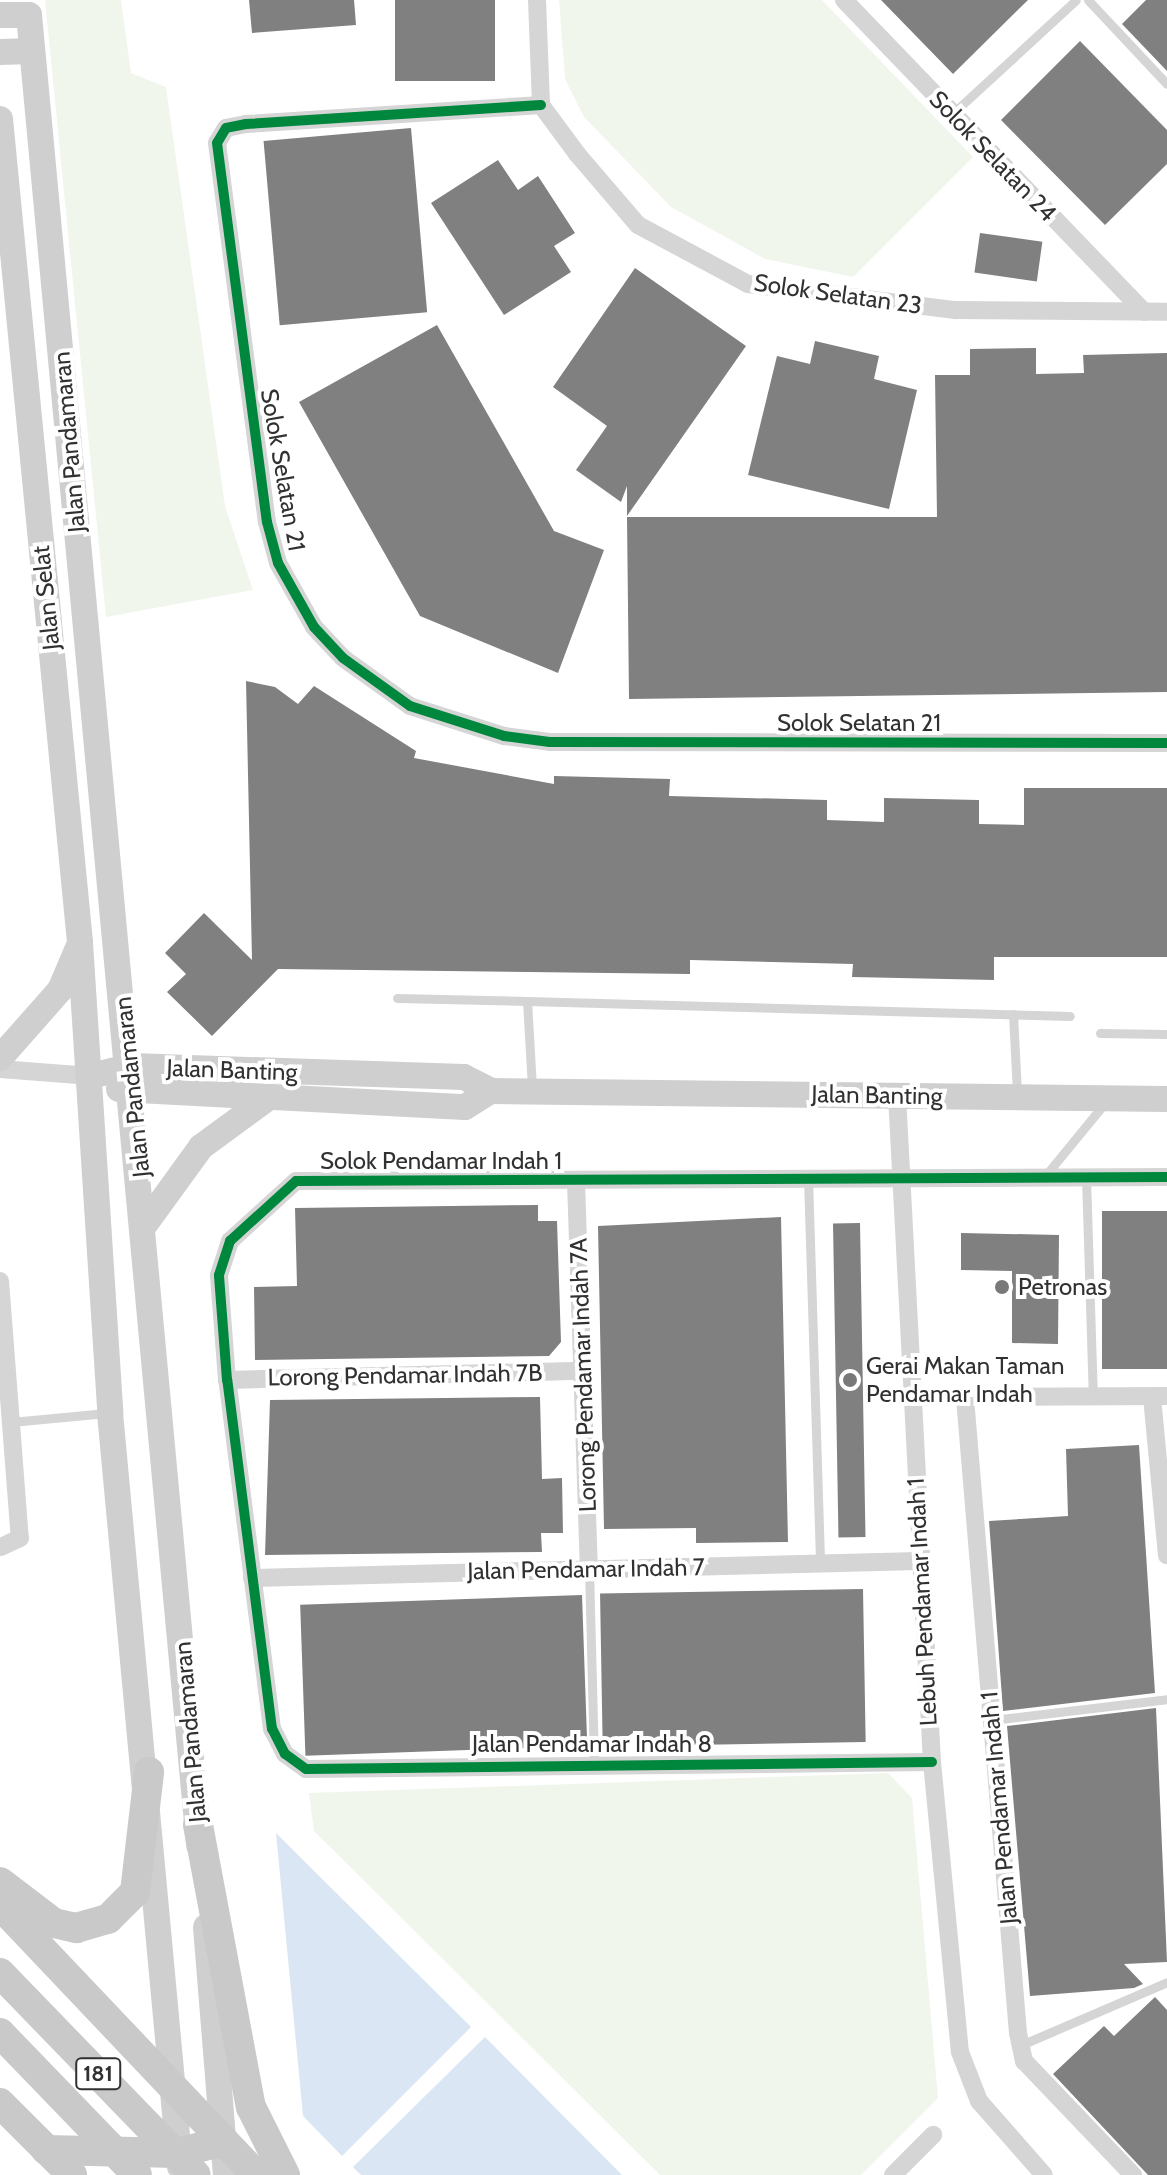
<!DOCTYPE html>
<style>
body{margin:0}
#map{position:relative;width:1167px;height:2175px;overflow:hidden;background:#fff;font-family:Cabin,sans-serif}
div>[style]{position:absolute}
.green>*{inset:0;background:#f1f6ed}
.water>*{inset:0;background:#dae6f4}
.building>*{inset:0;background:#808080;transform-origin:0 0}
.service>*{height:9px;margin:-4.5px;padding:0 4.5px;transform-origin:4.5px;border-radius:4.5px;background:#d5d5d5}
.minor>*{height:18px;margin:-9px;padding:0 9px;transform-origin:9px;border-radius:9px;background:#d5d5d5}
.secondary>*{height:26px;margin:-13px;padding:0 13px;transform-origin:13px;border-radius:13px;background:#cfcfcf}
.primary>*{height:30px;margin:-15px;padding:0 15px;transform-origin:15px;border-radius:15px;background:#c9c9c9}
.primary-bridge>*{height:30px;margin:-15px;padding:0 15px;transform-origin:15px;border-radius:15px;background:#c9c9c9}
.cycleway>*{height:10px;margin:-5px;padding:0 5px;transform-origin:5px;border-radius:5px;background:#00873e}
.dots>*{width:22px;height:22px;translate:-50% -50%;box-sizing:border-box;border:4px solid #fff;border-radius:50%}
span{translate:-50% -50%;white-space:nowrap;text-align:center;line-height:1.15;-webkit-text-stroke:8px #fff;paint-order:stroke}
.shield-label span{padding:2px 6px;background:#fff;border:2px solid;border-radius:6px;-webkit-text-stroke-width:0}
.shield-label{font-size:22px;color:#313131;font-weight:700}
.street-label{font-size:24px;color:#313131}
.poi-label{font-size:24px;color:#313131}
.left{translate:0 -50%;text-align:left}
</style>
<div id="map">
<div class="green">
<i style="clip-path:polygon(45px 0,121px 0,131px 73px,166px 87px,225px 506px,253px 590px,106px 617px)"></i>
<i style="clip-path:polygon(559px 0,822px 0,973px 157px,853px 277px,765px 259px,671px 207px,584px 117px,565px 79px)"></i>
<i style="clip-path:polygon(888px 1773px,912px 1798px,938px 2098px,861px 2175px,660px 2175px,314px 1831px,309px 1793px)"></i>
</div>
<div class="water">
<i style="clip-path:polygon(276px 1833px,471px 2027px,342px 2156px,303px 2116px)"></i>
<i style="clip-path:polygon(485px 2037px,622px 2175px,361px 2175px,353px 2167px)"></i>
</div>
<div class="building">
<i style="clip-path:polygon(249px 0,354px 0,356px 25px,252px 33px)"></i>
<i style="left:395px;top:0;width:100px;height:81px"></i>
<i style="clip-path:polygon(881px 0,1028px 0,953px 74px)"></i>
<i style="clip-path:polygon(1146px 0,1167px 0,1167px 71px,1122px 24px)"></i>
<i style="clip-path:polygon(1080px 41px,1167px 130px,1167px 164px,1105px 225px,1001px 120px)"></i>
<i style="left:411px;top:128px;width:185px;height:148px;rotate:85deg"></i>
<i style="clip-path:polygon(498px 160px,518px 190px,538px 176px,575px 233px,554px 246px,571px 272px,504px 315px,431px 203px)"></i>
<i style="left:980px;top:233px;width:63px;height:40px;rotate:8deg"></i>
<i style="clip-path:polygon(635px 268px,746px 346px,627px 516px,627px 486px,621px 502px,576px 470px,607px 426px,553px 387px)"></i>
<i style="clip-path:polygon(437px 325px,554px 531px,604px 550px,558px 673px,420px 616px,299px 402px)"></i>
<i style="clip-path:polygon(815px 341px,879px 356px,874px 379px,917px 390px,889px 509px,748px 475px,777px 356px,810px 364px)"></i>
<i style="clip-path:polygon(1036px 348px,1036px 374px,1084px 373px,1083px 355px,1167px 353px,1167px 692px,629px 699px,627px 517px,937px 517px,935px 375px,970px 375px,970px 349px)"></i>
<i style="clip-path:polygon(246px 681px,275px 687px,298px 704px,314px 686px,416px 751px,414px 758px,554px 784px,554px 776px,670px 779px,669px 796px,827px 800px,827px 820px,884px 822px,884px 798px,979px 800px,979px 824px,1024px 825px,1024px 788px,1167px 788px,1167px 957px,994px 957px,994px 980px,852px 977px,853px 964px,690px 960px,690px 974px,278px 969px,212px 1036px,167px 992px,186px 974px,165px 953px,204px 913px,252px 960px)"></i>
<i style="clip-path:polygon(538px 1205px,538px 1221px,557px 1221px,561px 1342px,549px 1356px,255px 1360px,254px 1287px,297px 1286px,295px 1208px)"></i>
<i style="left:1102px;top:1211px;width:65px;height:158px"></i>
<i style="clip-path:polygon(781px 1217px,788px 1542px,696px 1543px,696px 1528px,604px 1529px,598px 1226px)"></i>
<i style="left:860px;top:1223px;width:314px;height:27px;rotate:89deg"></i>
<i style="clip-path:polygon(961px 1233px,1059px 1235px,1058px 1344px,1012px 1343px,1012px 1271px,961px 1270px)"></i>
<i style="clip-path:polygon(540px 1397px,542px 1479px,562px 1478px,563px 1533px,541px 1533px,542px 1552px,265px 1555px,270px 1400px)"></i>
<i style="clip-path:polygon(1139px 1445px,1155px 1693px,1003px 1711px,989px 1521px,1068px 1516px,1066px 1449px)"></i>
<i style="left:863px;top:1589px;width:153px;height:263px;rotate:89deg"></i>
<i style="left:582px;top:1595px;width:151px;height:282px;rotate:88deg"></i>
<i style="clip-path:polygon(1156px 1708px,1167px 1962px,1124px 1964px,1143px 1984px,1134px 1988px,1030px 1996px,1007px 1726px)"></i>
<i style="clip-path:polygon(1155px 1997px,1167px 2010px,1167px 2175px,1148px 2175px,1053px 2074px,1104px 2026px,1114px 2036px)"></i>
</div>
<div class="service">
<i style="left:1088px;top:0;width:115px;rotate:46.8deg"></i>
<i style="left:952px;top:114px;width:168px;rotate:-42.6deg"></i>
<i style="left:397px;top:998px;width:130px;rotate:1.3deg"></i>
<i style="left:527px;top:1001px;width:87px;rotate:86.7deg"></i>
<i style="left:527px;top:1001px;width:543px;rotate:1.58deg"></i>
<i style="left:1013px;top:1014px;width:80px;rotate:87.1deg"></i>
<i style="left:1100px;top:1033px;width:67px;rotate:0.9deg"></i>
<i style="left:1045px;top:1176px;width:93px;rotate:-50.7deg"></i>
<i style="left:1086px;top:1177px;width:219px;rotate:88.2deg"></i>
<i style="left:808px;top:1178px;width:386px;rotate:88.2deg"></i>
<i style="left:11px;top:1422px;width:96px;rotate:-5.4deg"></i>
<i style="left:589px;top:1569px;width:195px;rotate:88.5deg"></i>
<i style="left:992px;top:1720px;width:176px;rotate:-6.8deg"></i>
<i style="left:1021px;top:2045px;width:159px;rotate:-23.3deg"></i>
</div>
<div class="minor">
<i style="left:537px;top:0;width:105px;rotate:87.8deg"></i>
<i style="left:541px;top:105px;width:62px;rotate:53.5deg"></i>
<i style="left:578px;top:155px;width:92px;rotate:49.4deg"></i>
<i style="left:638px;top:225px;width:125px;rotate:28.2deg"></i>
<i style="left:748px;top:284px;width:209px;rotate:7.2deg"></i>
<i style="left:955px;top:310px;width:212px;rotate:0.5deg"></i>
<i style="left:844px;top:0;width:433px;rotate:46.1deg"></i>
<i style="left:541px;top:105px;width:296px;rotate:176.3deg"></i>
<i style="left:246px;top:124px;width:20px;rotate:169deg"></i>
<i style="left:226px;top:128px;width:17px;rotate:121deg"></i>
<i style="left:217px;top:143px;width:382px;rotate:82.5deg"></i>
<i style="left:267px;top:522px;width:42px;rotate:75deg"></i>
<i style="left:278px;top:563px;width:73px;rotate:60.6deg"></i>
<i style="left:314px;top:627px;width:42px;rotate:46.9deg"></i>
<i style="left:343px;top:658px;width:82px;rotate:35.6deg"></i>
<i style="left:410px;top:706px;width:99px;rotate:17.7deg"></i>
<i style="left:504px;top:736px;width:46px;rotate:7.4deg"></i>
<i style="left:550px;top:742px;width:617px;rotate:0.09deg"></i>
<i style="left:0;top:1069px;width:91px;rotate:4.4deg"></i>
<i style="left:897px;top:1095px;width:668px;rotate:87deg"></i>
<i style="left:932px;top:1762px;width:291px;rotate:84.5deg"></i>
<i style="left:960px;top:2052px;width:53px;rotate:68.8deg"></i>
<i style="left:979px;top:2101px;width:98px;rotate:48.7deg"></i>
<i style="left:576px;top:1181px;width:388px;rotate:88.1deg"></i>
<i style="left:0;top:1281px;width:258px;rotate:85.6deg"></i>
<i style="left:20px;top:1538px;width:21px;rotate:155deg"></i>
<i style="left:227px;top:1380px;width:355px;rotate:-1.5deg"></i>
<i style="left:910px;top:1397px;width:257px;rotate:-0.2deg"></i>
<i style="left:1152px;top:1397px;width:159px;rotate:84.6deg"></i>
<i style="left:965px;top:1398px;width:637px;rotate:85.23deg"></i>
<i style="left:1018px;top:2033px;width:29px;rotate:78deg"></i>
<i style="left:1024px;top:2061px;width:158px;rotate:46.3deg"></i>
<i style="left:252px;top:1578px;width:667px;rotate:-1.46deg"></i>
<i style="left:932px;top:1762px;width:626px;rotate:179.36deg"></i>
<i style="left:306px;top:1769px;width:26px;rotate:-144deg"></i>
<i style="left:285px;top:1754px;width:28px;rotate:-117deg"></i>
<i style="left:272px;top:1729px;width:352px;rotate:-97.3deg"></i>
<i style="left:227px;top:1380px;width:105px;rotate:-94.4deg"></i>
<i style="left:219px;top:1275px;width:36px;rotate:-72deg"></i>
<i style="left:230px;top:1241px;width:89px;rotate:-42.3deg"></i>
<i style="left:296px;top:1181px;width:871px;rotate:-0.26deg"></i>
<i style="left:893px;top:2175px;width:57px;rotate:-45deg"></i>
</div>
<div class="secondary">
<i style="left:0;top:15px;width:29px"></i>
<i style="left:29px;top:15px;width:1838px;rotate:84.69deg"></i>
<i style="left:0;top:52px;width:32px;rotate:-2deg"></i>
<i style="left:0;top:119px;width:828px;rotate:84.45deg"></i>
<i style="left:80px;top:943px;width:471px;rotate:86.3deg"></i>
<i style="left:110px;top:1413px;width:757px;rotate:84.7deg"></i>
<i style="left:0;top:1058px;width:91px;rotate:-48.6deg"></i>
<i style="left:60px;top:990px;width:46px;rotate:-66.8deg"></i>
<i style="left:91px;top:1076px;width:41px;rotate:-14deg"></i>
<i style="left:131px;top:1066px;width:333px;rotate:1.9deg"></i>
<i style="left:464px;top:1077px;width:30px;rotate:27deg"></i>
<i style="left:491px;top:1091px;width:676px;rotate:0.68deg"></i>
<i style="left:119px;top:1089px;width:346px;rotate:3deg"></i>
<i style="left:465px;top:1107px;width:31px;rotate:-32deg"></i>
<i style="left:146px;top:1223px;width:94px;rotate:-54.1deg"></i>
<i style="left:201px;top:1147px;width:79px;rotate:-36.3deg"></i>
<i style="left:206px;top:1927px;width:249px;rotate:85.4deg"></i>
</div>
<div class="primary">
<i style="left:198px;top:1825px;width:287px;rotate:79.4deg"></i>
<i style="left:251px;top:2107px;width:76px;rotate:63.4deg"></i>
<i style="left:0;top:1882px;width:68px;rotate:37.2deg"></i>
<i style="left:54px;top:1923px;width:23px;rotate:13deg"></i>
<i style="left:76px;top:1928px;width:33px;rotate:-16deg"></i>
<i style="left:108px;top:1919px;width:38px;rotate:-45deg"></i>
<i style="left:135px;top:1892px;width:121px;rotate:-83.3deg"></i>
<i style="left:0;top:1905px;width:372px;rotate:46.5deg"></i>
<i style="left:0;top:2103px;width:102px;rotate:45deg"></i>
<i style="left:46px;top:2150px;width:132px;rotate:1.3deg"></i>
<i style="left:178px;top:2153px;width:47px;rotate:-14.9deg"></i>
</div>
<div class="primary-bridge">
<i style="left:0;top:1973px;width:281px;rotate:45.9deg"></i>
<i style="left:0;top:2033px;width:197px;rotate:46deg"></i>
</div>
<div class="cycleway">
<i style="left:541px;top:105px;width:296px;rotate:176.3deg"></i>
<i style="left:246px;top:124px;width:20px;rotate:169deg"></i>
<i style="left:226px;top:128px;width:17px;rotate:121deg"></i>
<i style="left:217px;top:143px;width:382px;rotate:82.5deg"></i>
<i style="left:267px;top:522px;width:42px;rotate:75deg"></i>
<i style="left:278px;top:563px;width:73px;rotate:60.6deg"></i>
<i style="left:314px;top:627px;width:42px;rotate:46.9deg"></i>
<i style="left:343px;top:658px;width:82px;rotate:35.6deg"></i>
<i style="left:410px;top:706px;width:99px;rotate:17.7deg"></i>
<i style="left:504px;top:736px;width:46px;rotate:7.4deg"></i>
<i style="left:550px;top:742px;width:617px;rotate:0.09deg"></i>
<i style="left:932px;top:1762px;width:626px;rotate:179.36deg"></i>
<i style="left:306px;top:1769px;width:26px;rotate:-144deg"></i>
<i style="left:285px;top:1754px;width:28px;rotate:-117deg"></i>
<i style="left:272px;top:1729px;width:352px;rotate:-97.3deg"></i>
<i style="left:227px;top:1380px;width:105px;rotate:-94.4deg"></i>
<i style="left:219px;top:1275px;width:36px;rotate:-72deg"></i>
<i style="left:230px;top:1241px;width:89px;rotate:-42.3deg"></i>
<i style="left:296px;top:1181px;width:871px;rotate:-0.26deg"></i>
</div>
<div class="dots">
<i style="left:1002px;top:1287px;background:#797979"></i>
<i style="left:850px;top:1380px;background:#797979"></i>
</div>
<div class="shield-label">
<span style="left:98px;top:2074px">181</span>
</div>
<div class="street-label">
<span style="left:993px;top:156px;rotate:46deg">Solok Selatan 24</span>
<span style="left:838px;top:294px;rotate:8deg">Solok Selatan 23</span>
<span style="left:69px;top:442px;rotate:-95deg">Jalan Pandamaran</span>
<span style="left:283px;top:470px;rotate:80deg">Solok Selatan 21</span>
<span style="left:46px;top:598px;rotate:-96deg">Jalan Selat</span>
<span style="left:859px;top:723px">Solok Selatan 21</span>
<span style="left:232px;top:1070px;rotate:2deg">Jalan Banting</span>
<span style="left:132px;top:1087px;rotate:-96deg">Jalan Pandamaran</span>
<span style="left:877px;top:1095px;rotate:1deg">Jalan Banting</span>
<span style="left:441px;top:1161px">Solok Pendamar Indah 1</span>
<span style="left:405px;top:1375px;rotate:-1deg">Lorong Pendamar Indah 7B</span>
<span style="left:583px;top:1375px;rotate:-92deg">Lorong Pendamar Indah 7A</span>
<span style="left:586px;top:1569px;rotate:-1deg">Jalan Pendamar Indah 7</span>
<span style="left:922px;top:1602px;rotate:-93deg">Lebuh Pendamar Indah 1</span>
<span style="left:190px;top:1732px;rotate:-95deg">Jalan Pandamaran</span>
<span style="left:592px;top:1744px">Jalan Pendamar Indah 8</span>
<span style="left:999px;top:1808px;rotate:-95deg">Jalan Pendamar Indah 1</span>
</div>
<div class="poi-label">
<span class="left" style="left:1018px;top:1287px">Petronas</span>
<span class="left" style="left:866px;top:1380px">Gerai Makan Taman<br>Pendamar Indah</span>
</div>
</div>
